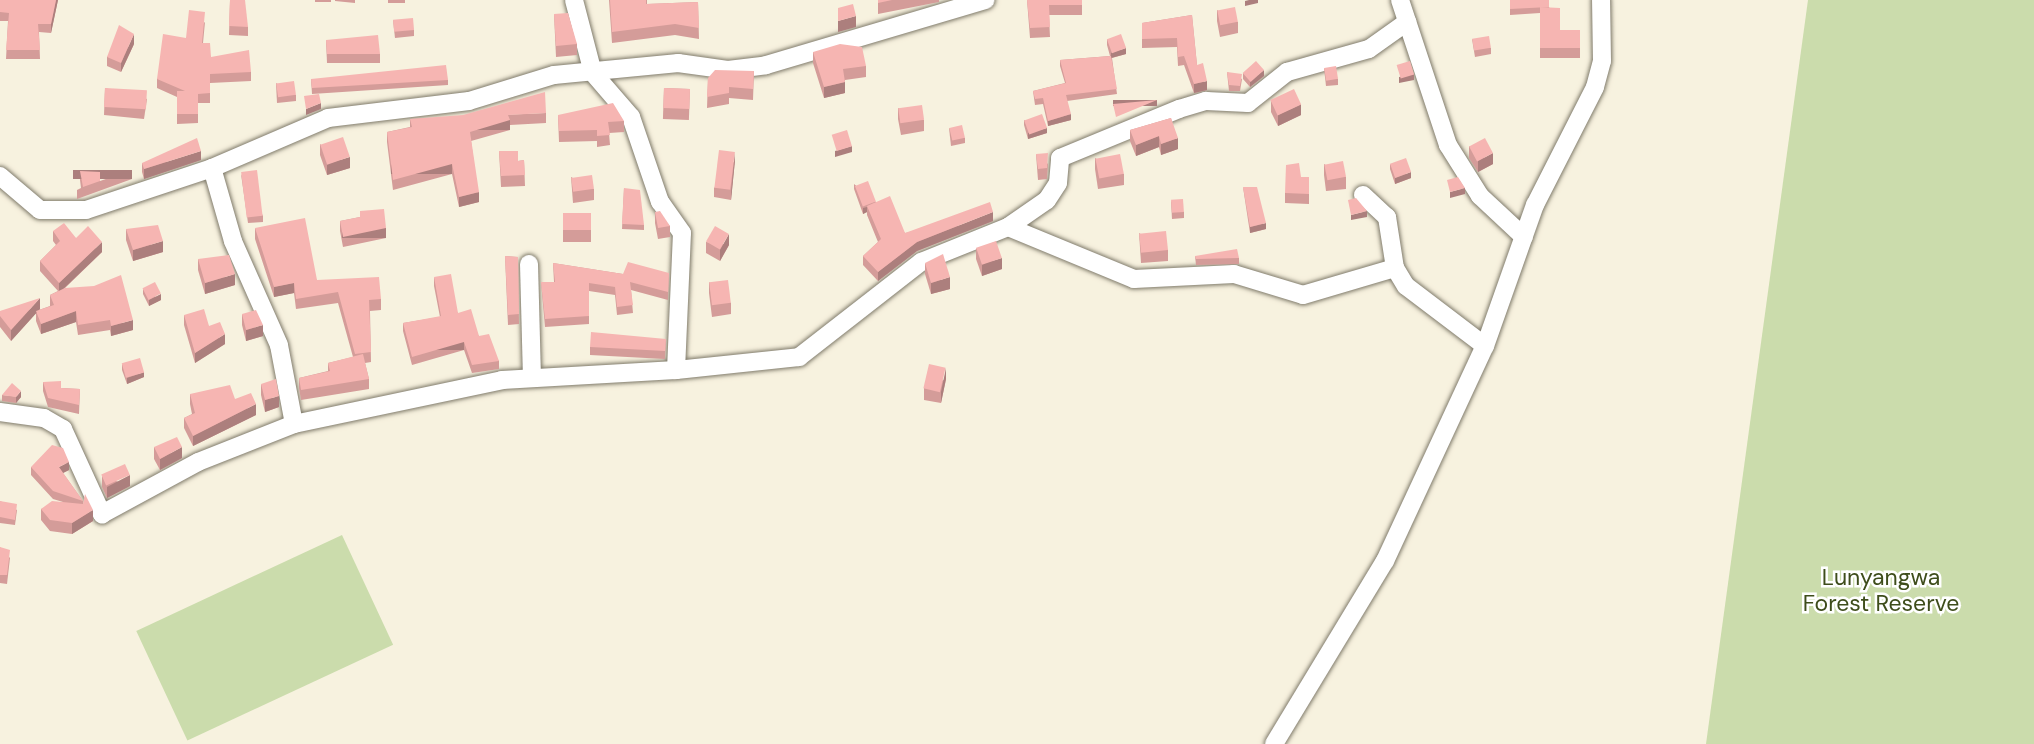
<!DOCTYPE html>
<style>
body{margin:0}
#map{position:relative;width:2034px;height:744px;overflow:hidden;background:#f7f2df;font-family:"DM Sans",sans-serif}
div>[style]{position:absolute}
.green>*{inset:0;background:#cbdcac;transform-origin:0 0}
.roads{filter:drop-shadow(0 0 2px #807b6b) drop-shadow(0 0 2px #807b6b)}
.street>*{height:18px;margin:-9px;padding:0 9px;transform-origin:9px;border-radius:9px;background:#fff}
.wall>*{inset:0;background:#d49c99;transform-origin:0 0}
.shaded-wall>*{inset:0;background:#ac7f7d;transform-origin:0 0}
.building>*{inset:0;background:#f6b5b2;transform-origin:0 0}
span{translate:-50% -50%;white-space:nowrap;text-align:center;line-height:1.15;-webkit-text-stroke:5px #fff;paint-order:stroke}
.park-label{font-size:23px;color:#3e4d1b}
</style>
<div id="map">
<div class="green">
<i style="clip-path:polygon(1808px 0,2034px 0,2034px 744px,1706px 744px)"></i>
<i style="left:342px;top:535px;width:121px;height:227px;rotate:65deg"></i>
</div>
<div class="roads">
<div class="street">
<i style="left:1400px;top:0;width:153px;rotate:71.7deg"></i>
<i style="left:1448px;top:145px;width:60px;rotate:57.9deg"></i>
<i style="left:1480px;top:196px;width:60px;rotate:43deg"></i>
<i style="left:0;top:176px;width:52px;rotate:40.4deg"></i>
<i style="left:40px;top:210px;width:46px"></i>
<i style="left:86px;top:210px;width:133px;rotate:-18.4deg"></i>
<i style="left:1363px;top:195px;width:33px;rotate:43deg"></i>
<i style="left:1387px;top:217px;width:52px;rotate:81.1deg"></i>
<i style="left:1395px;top:268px;width:21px;rotate:59deg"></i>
<i style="left:1406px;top:286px;width:99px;rotate:37.2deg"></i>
<i style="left:1008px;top:227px;width:136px;rotate:22.4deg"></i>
<i style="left:1134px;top:279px;width:100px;rotate:-2.9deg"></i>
<i style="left:1234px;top:274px;width:72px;rotate:16.9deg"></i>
<i style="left:1303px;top:295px;width:96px;rotate:-16.4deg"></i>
<i style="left:529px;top:264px;width:112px;rotate:88.5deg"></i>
<i style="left:676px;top:370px;width:124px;rotate:-6deg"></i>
<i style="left:799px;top:357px;width:155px;rotate:-37.9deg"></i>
<i style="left:921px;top:262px;width:94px;rotate:-21.9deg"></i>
<i style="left:1008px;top:227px;width:47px;rotate:-34.7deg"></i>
<i style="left:1047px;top:200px;width:20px;rotate:-57deg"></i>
<i style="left:1058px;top:183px;width:25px;rotate:-85deg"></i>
<i style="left:1060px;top:158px;width:129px;rotate:-22.4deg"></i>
<i style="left:1179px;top:109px;width:28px;rotate:-17deg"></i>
<i style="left:1206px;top:101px;width:42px;rotate:2.7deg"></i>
<i style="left:1248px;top:103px;width:50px;rotate:-38.5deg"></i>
<i style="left:1287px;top:72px;width:85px;rotate:-15.7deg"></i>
<i style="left:1369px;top:49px;width:47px;rotate:-35.4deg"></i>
<i style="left:0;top:412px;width:44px;rotate:7.8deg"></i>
<i style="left:44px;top:418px;width:22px;rotate:30deg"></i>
<i style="left:63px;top:429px;width:94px;rotate:65.4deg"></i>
<i style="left:102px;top:514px;width:109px;rotate:-28.4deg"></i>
<i style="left:198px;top:462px;width:103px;rotate:-21.6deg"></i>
<i style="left:294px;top:424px;width:213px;rotate:-11.9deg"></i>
<i style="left:502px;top:380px;width:174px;rotate:-3.3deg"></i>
<i style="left:676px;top:370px;width:137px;rotate:-87.5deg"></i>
<i style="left:682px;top:233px;width:38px;rotate:-125deg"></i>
<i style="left:660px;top:202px;width:90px;rotate:-108.8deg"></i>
<i style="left:631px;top:117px;width:58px;rotate:-130.8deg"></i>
<i style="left:593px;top:73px;width:75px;rotate:-104.6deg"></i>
<i style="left:294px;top:424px;width:80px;rotate:-100.8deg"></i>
<i style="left:279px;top:345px;width:114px;rotate:-113.9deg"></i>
<i style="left:233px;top:241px;width:76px;rotate:-106deg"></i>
<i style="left:212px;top:168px;width:126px;rotate:-23.3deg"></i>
<i style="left:328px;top:118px;width:142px;rotate:-6.9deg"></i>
<i style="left:469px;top:101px;width:89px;rotate:-17deg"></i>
<i style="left:554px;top:75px;width:125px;rotate:-5.5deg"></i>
<i style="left:678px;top:63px;width:50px;rotate:8deg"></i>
<i style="left:728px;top:70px;width:38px;rotate:-7deg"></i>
<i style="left:766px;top:65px;width:229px;rotate:-16.5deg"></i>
<i style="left:1274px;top:744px;width:214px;rotate:-58.8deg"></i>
<i style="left:1385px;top:561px;width:237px;rotate:-65.1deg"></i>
<i style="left:1485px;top:346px;width:150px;rotate:-70.5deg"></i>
<i style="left:1535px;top:205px;width:132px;rotate:-63deg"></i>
<i style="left:1595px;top:87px;width:27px;rotate:-75deg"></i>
<i style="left:1602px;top:61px;width:61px;rotate:-90.9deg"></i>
</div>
</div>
<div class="wall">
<i style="clip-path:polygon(0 0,58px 0,51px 33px,39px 32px,40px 59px,6px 59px,8px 21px,0 21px)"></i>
<i style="clip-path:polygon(230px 0,248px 27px,248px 36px,229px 35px)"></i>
<i style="left:315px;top:0;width:16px;height:2px"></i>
<i style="clip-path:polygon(335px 0,355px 0,355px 3px,335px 1px)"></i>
<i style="left:388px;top:0;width:17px;height:3px"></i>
<i style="clip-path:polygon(609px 0,647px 0,647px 4px,698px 2px,699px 39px,675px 35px,612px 43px)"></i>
<i style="clip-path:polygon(878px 0,939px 0,939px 2px,878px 14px)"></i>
<i style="clip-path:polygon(1027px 0,1082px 5px,1082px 15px,1049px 15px,1050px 37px,1030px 38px)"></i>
<i style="clip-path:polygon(1510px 0,1549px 7px,1560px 30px,1580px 30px,1580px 58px,1540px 58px,1540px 13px,1510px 15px)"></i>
<i style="clip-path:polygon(1217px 10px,1238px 22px,1238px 33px,1220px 37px,1217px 21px)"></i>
<i style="clip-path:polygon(554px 14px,577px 44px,577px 55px,556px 57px)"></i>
<i style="clip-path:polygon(1192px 15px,1197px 65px,1207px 90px,1194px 93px,1184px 65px,1178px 66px,1177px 47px,1142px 48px,1142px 23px)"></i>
<i style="clip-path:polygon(393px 20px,414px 30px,414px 36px,395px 38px)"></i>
<i style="clip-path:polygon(205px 22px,203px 43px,211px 57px,251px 72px,251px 81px,210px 83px,210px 103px,198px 103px,198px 123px,177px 124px,177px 97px,157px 88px,157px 79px,186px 38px)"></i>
<i style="clip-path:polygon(1107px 39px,1126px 54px,1112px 58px,1117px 94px,1067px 101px,1071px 120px,1048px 126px,1043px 104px,1035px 105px,1033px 91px,1065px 83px,1060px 66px,1060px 60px,1110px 56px,1107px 45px)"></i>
<i style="clip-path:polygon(1472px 39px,1491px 48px,1491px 54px,1475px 57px)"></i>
<i style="clip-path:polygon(326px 40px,380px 54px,380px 63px,327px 63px)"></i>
<i style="clip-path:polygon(134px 44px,121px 72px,107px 66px,107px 57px)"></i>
<i style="clip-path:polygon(813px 52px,866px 66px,866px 77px,845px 80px,845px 93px,824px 98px,813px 63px)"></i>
<i style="clip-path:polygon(1324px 68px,1338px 79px,1338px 85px,1326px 86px)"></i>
<i style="clip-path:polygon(754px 71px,753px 100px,729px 98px,729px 104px,707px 108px,708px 78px)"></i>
<i style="clip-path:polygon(1227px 72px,1242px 79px,1240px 91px,1229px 91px)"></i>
<i style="clip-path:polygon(1243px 73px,1264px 76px,1250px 87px,1243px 79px)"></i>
<i style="clip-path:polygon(311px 79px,448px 80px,448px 85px,312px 94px)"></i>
<i style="clip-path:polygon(276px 83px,296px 95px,296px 101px,277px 103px)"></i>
<i style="clip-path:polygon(105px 88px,147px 99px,144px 119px,104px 115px)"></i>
<i style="left:664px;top:88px;width:26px;height:31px;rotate:2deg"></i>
<i style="clip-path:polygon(1271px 101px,1301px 115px,1278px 126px,1271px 112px)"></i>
<i style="clip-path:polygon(898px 108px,924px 120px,924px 131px,901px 135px,898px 119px)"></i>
<i style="clip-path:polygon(546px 113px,546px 123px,510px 125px,510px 130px,471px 141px,479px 202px,459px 207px,452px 174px,393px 190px,387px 142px,387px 132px,410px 127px,410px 119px)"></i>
<i style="clip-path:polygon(558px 115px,624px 121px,624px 132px,609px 133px,610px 145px,597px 147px,597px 141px,559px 142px)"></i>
<i style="clip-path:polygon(1171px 118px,1178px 149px,1161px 155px,1159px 147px,1136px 156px,1130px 141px,1130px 130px)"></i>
<i style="clip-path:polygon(1024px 120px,1047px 133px,1028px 139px,1024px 125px)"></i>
<i style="clip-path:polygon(949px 128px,965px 138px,965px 143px,951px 146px)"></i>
<i style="clip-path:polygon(320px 144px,350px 168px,327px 175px,320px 155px)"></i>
<i style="clip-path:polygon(1469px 146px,1493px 164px,1478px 172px,1469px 158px)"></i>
<i style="clip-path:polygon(499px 151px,518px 161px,524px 160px,525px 186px,501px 187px)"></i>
<i style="clip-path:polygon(1036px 154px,1048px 164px,1047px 179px,1038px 180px)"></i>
<i style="clip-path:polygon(1095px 158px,1124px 174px,1124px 185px,1098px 189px,1095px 169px)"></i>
<i style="clip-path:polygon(201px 160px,144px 179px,142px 172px,142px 163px)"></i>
<i style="clip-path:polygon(735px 160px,731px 200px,714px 197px,714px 188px)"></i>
<i style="clip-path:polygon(1324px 164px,1346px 177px,1346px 189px,1326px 191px,1324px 175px)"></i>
<i style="clip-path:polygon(1390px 164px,1411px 178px,1395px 184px,1390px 169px)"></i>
<i style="clip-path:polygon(132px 170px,132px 179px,77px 199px,77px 190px,81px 188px,80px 180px,80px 171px,100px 181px)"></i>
<i style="clip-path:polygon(241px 174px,263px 216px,263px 222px,248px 223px)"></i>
<i style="clip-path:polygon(571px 177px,594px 189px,594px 200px,573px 203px)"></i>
<i style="clip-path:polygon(1301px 177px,1309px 177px,1309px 204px,1285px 203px,1285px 193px)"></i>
<i style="clip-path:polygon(854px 184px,876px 202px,905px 233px,993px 221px,917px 251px,878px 281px,863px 265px,863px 256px,878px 242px,867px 215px,867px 212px,863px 214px,854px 189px)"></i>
<i style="clip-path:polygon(1243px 187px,1266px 229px,1250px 233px)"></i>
<i style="clip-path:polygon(624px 188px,644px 225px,644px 230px,622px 229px)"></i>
<i style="clip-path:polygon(1171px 201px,1184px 212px,1184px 218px,1172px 219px)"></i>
<i style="clip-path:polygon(360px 211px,386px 238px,343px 247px,340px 231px,340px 221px,360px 217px)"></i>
<i style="clip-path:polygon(655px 212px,670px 226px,670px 237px,658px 239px,655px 223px)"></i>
<i style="left:591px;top:213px;width:29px;height:28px;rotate:90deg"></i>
<i style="clip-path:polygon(255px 228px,317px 280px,381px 299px,381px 310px,370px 311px,371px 362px,365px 363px,369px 379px,369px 389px,301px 400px,299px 388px,299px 378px,328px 371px,328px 363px,353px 357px,338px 303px,296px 309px,294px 293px,274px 297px,255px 239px)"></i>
<i style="clip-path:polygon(126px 229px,163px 252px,133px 261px,126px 240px)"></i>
<i style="clip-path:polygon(53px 231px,76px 238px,102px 252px,64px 289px,133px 330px,111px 336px,110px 330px,78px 335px,76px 322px,41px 334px,36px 321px,36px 313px,11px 341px,0 327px,0 311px,40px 309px,39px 310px,50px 306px,50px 295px,58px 291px,40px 271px,40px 261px,56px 245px,53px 241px)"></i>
<i style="clip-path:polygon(1139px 233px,1168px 250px,1168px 261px,1141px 263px)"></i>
<i style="clip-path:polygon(706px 242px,729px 245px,720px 261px,706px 253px)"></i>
<i style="clip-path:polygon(976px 248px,1002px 269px,982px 276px,976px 259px)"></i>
<i style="clip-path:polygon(505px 256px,518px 257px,519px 324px,508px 325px)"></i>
<i style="clip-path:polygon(1195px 256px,1239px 258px,1239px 264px,1196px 265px)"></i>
<i style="clip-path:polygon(198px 259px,235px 285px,205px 294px,198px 270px)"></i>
<i style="clip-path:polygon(553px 263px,623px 274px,669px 273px,668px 300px,631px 290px,633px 313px,617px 315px,615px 295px,589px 291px,589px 324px,545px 327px,541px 282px,554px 282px)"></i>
<i style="clip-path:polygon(925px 263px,950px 289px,931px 294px,925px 274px)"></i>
<i style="clip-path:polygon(434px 277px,458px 313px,479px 336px,499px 361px,499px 369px,472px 373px,464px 350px,412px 365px,403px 331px,403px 323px,440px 317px,434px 286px)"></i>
<i style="clip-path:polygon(709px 282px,731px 303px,731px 314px,712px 317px,709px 293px)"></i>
<i style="clip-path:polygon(143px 289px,161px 300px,149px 306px,143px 294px)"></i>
<i style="clip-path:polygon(242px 314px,263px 336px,246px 341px,242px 325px)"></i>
<i style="clip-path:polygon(184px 315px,209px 326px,225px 344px,195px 363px,184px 325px)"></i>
<i style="clip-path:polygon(666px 339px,665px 359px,590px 355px,590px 347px)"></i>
<i style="clip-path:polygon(122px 364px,144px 377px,127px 384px,122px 370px)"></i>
<i style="clip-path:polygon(946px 379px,941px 403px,924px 400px,924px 388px)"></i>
<i style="clip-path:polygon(43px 382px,61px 388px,80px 389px,79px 414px,48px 407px,43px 391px)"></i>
<i style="clip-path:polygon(261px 384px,279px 407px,265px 412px,261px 395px)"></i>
<i style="clip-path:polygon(190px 394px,235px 399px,256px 415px,193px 446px,184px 428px,184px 418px,192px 414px,190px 404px)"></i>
<i style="clip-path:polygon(2px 395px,21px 397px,16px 403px,2px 401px)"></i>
<i style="clip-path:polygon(154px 447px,182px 458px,160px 470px,154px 459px)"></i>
<i style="clip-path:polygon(31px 467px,69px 470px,63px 473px,83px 501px,83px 504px,93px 521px,72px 534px,50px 531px,41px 520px,41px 509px,63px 502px,53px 499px,31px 475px)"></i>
<i style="clip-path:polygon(102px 476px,130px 486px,107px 498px,102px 487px)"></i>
<i style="clip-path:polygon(0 501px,17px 510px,15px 525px,0 523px)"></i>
<i style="clip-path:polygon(0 547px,10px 558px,7px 584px,0 583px)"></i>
</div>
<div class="shaded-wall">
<i style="clip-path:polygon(56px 0,58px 0,51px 33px,51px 24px)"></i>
<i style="clip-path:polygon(1249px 0,1258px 0,1258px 3px,1245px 6px,1245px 1px)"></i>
<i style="clip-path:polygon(856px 16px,856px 27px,838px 32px,838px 21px)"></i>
<i style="clip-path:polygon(134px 34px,134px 44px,121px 72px,121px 63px)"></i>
<i style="clip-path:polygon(1126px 48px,1126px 54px,1111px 58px,1111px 53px)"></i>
<i style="clip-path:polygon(1264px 70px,1264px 76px,1250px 87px,1250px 81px)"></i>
<i style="clip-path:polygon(1414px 74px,1414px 80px,1399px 83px,1399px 77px)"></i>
<i style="clip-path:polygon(1207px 81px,1207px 90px,1194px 93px,1194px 84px)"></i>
<i style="clip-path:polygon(845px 82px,845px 93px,824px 98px,824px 87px)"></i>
<i style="left:1157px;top:100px;width:6px;height:44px;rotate:90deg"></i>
<i style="clip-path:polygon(321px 103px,321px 109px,306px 115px,306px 109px)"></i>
<i style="clip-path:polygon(1301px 104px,1301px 115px,1278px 126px,1278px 115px)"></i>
<i style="clip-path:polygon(1071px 114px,1071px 120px,1048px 126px,1048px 121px)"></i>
<i style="left:510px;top:120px;width:10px;height:42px;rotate:90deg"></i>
<i style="clip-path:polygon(1047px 128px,1047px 133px,1028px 139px,1028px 133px)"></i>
<i style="clip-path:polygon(1159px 136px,1159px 147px,1136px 156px,1136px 145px)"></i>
<i style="clip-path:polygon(1178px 138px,1178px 149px,1161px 155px,1161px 144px)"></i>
<i style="clip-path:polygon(852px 146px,852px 152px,835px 157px,835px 151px)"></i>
<i style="clip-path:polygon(201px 151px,201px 160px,144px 179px,144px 169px)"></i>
<i style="clip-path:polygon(735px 152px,735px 160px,731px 200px,731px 192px)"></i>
<i style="clip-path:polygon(1493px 153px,1493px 164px,1478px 172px,1478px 161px)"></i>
<i style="clip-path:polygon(350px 157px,350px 168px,327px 175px,327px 164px)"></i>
<i style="left:452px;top:164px;width:10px;height:61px;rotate:90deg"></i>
<i style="left:132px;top:170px;width:9px;height:59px;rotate:90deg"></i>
<i style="clip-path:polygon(1411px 172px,1411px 178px,1395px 184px,1395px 178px)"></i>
<i style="clip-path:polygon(1465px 188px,1465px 194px,1450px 198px,1450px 192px)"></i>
<i style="clip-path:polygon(479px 192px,479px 202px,459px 207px,459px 197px)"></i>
<i style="clip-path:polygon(867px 207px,867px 212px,863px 214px,863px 208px)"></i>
<i style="clip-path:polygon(1367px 211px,1367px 217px,1351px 220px,1351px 215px)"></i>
<i style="clip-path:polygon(993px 212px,993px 221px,917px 251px,878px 281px,878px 272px,917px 242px)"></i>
<i style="clip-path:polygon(1266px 223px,1266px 229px,1250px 233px,1250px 227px)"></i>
<i style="left:386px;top:228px;width:10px;height:44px;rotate:90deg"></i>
<i style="clip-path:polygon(729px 234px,729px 245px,720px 261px,720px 250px)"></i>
<i style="clip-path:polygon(163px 241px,163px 252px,133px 261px,133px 250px)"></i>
<i style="clip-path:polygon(102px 242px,102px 252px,59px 293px,59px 283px)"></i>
<i style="clip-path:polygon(1002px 258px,1002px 269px,982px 276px,982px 264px)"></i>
<i style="clip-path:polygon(235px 274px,235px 285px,205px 294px,205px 283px)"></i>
<i style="clip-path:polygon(950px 277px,950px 289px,931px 294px,931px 283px)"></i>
<i style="clip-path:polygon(294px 283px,294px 293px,274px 297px,274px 287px)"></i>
<i style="clip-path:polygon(161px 294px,161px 300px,149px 306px,149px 300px)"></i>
<i style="clip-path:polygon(40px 298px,40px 309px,11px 341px,11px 330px)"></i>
<i style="clip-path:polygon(76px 311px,76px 322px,41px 334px,41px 324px)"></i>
<i style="clip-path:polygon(133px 320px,133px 330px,111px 336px,111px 326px)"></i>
<i style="clip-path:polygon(263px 325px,263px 336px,246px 341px,246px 330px)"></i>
<i style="clip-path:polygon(225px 334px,225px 344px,195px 363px,195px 353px)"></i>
<i style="left:464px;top:342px;width:8px;height:54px;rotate:90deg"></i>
<i style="clip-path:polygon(946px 368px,946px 379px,941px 403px,941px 392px)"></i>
<i style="clip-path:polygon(144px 372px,144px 377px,127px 384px,127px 378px)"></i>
<i style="clip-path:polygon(21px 391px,21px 397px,16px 403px,16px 397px)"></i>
<i style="clip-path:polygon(279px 396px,279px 407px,265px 412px,265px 400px)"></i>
<i style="clip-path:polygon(256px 404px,256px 415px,193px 446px,193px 436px)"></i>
<i style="clip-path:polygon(182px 447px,182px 458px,160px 470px,160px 459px)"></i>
<i style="clip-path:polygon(69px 462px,69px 470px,59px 475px,59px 467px)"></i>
<i style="clip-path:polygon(130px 475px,130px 486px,107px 498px,107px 487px)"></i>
<i style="clip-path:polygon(93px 510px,93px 521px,72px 534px,72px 523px)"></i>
</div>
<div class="building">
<i style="clip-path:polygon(0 0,56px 0,51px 24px,38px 24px,40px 50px,6px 50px,9px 13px,0 12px)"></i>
<i style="clip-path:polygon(230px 0,245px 0,248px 27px,229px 26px)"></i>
<i style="clip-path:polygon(610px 0,646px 0,646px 4px,698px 2px,699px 28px,675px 24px,612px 32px)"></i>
<i style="clip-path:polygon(878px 0,892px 0,878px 3px)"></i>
<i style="clip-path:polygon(1027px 0,1082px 0,1082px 5px,1049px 5px,1050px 27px,1030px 28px)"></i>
<i style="clip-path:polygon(1510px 0,1549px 0,1549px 7px,1510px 9px)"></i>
<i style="clip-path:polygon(853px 4px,856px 16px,838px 21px,838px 8px)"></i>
<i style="left:1235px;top:7px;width:15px;height:18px;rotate:79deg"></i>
<i style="clip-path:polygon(1540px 7px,1560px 8px,1560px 30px,1580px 30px,1580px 48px,1540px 48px)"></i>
<i style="clip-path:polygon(189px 10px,205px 12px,202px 43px,210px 43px,211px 57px,249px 50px,251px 72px,210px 74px,210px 93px,198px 94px,198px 114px,177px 114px,177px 91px,185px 91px,157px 79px,163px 34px,186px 38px)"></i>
<i style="clip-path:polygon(568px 13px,577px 44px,556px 46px,554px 14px)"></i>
<i style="clip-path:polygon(1192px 15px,1197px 65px,1203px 63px,1207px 81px,1194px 84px,1184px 56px,1178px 57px,1177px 38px,1142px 39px,1142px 23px)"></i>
<i style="left:413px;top:18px;width:12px;height:20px;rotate:85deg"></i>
<i style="clip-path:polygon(119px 25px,134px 34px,121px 63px,107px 57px)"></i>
<i style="left:1121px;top:34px;width:15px;height:15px;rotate:70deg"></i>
<i style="clip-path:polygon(378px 35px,380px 54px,327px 54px,326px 40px)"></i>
<i style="left:1489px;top:36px;width:12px;height:17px;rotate:81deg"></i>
<i style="clip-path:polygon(840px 44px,862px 47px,866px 66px,843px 69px,845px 82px,824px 87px,813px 52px)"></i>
<i style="clip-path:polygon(1111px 56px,1117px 89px,1066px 95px,1071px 114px,1048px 121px,1043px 98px,1035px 99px,1033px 91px,1066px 83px,1060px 60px)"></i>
<i style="left:1256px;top:61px;width:12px;height:18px;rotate:48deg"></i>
<i style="left:1410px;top:61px;width:14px;height:14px;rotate:73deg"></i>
<i style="clip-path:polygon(446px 65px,448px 80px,312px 88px,311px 79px)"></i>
<i style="left:1336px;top:66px;width:13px;height:12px;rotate:81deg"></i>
<i style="clip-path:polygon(715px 70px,754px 71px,753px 89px,729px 87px,729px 93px,707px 97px,708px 78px)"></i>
<i style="clip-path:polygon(1227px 72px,1242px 74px,1240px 86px,1229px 85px)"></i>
<i style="left:294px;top:81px;width:14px;height:18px;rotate:82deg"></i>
<i style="left:105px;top:88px;width:42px;height:19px;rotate:3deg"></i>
<i style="left:664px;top:88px;width:26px;height:20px;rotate:2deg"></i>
<i style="left:1294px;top:89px;width:17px;height:26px;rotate:65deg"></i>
<i style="clip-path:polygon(545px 92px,546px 113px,508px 115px,510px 120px,470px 132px,479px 192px,459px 197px,452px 164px,393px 180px,387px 132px,412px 127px,410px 119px,463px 115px)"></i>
<i style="clip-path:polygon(319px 94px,321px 103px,306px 109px,304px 96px)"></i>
<i style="clip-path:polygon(1157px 100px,1116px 117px,1113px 104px)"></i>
<i style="clip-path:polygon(613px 103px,624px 121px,608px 122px,610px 135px,597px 136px,597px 130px,559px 131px,558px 115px)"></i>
<i style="left:922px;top:105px;width:15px;height:24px;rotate:82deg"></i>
<i style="left:1042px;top:114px;width:15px;height:19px;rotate:70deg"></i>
<i style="clip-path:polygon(1171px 118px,1178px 138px,1161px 144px,1159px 136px,1136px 145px,1130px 130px)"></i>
<i style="left:962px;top:125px;width:13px;height:13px;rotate:77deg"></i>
<i style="left:847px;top:130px;width:17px;height:16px;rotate:73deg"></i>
<i style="left:343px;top:137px;width:21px;height:24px;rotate:71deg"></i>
<i style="clip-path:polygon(197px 138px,201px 151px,144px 169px,142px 163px)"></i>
<i style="left:1485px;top:138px;width:17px;height:18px;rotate:62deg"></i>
<i style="left:719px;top:150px;width:16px;height:38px;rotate:7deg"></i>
<i style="clip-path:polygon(499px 151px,518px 151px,518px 161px,524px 160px,525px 175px,501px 176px)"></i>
<i style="clip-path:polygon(1048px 153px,1047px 168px,1038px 169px,1036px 154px)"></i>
<i style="left:1120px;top:154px;width:20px;height:25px;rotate:79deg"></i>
<i style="left:1406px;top:158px;width:15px;height:17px;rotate:70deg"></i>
<i style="left:1343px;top:161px;width:16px;height:19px;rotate:79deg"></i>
<i style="clip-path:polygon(1299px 163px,1301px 177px,1309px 177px,1309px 194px,1285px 193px,1286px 165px)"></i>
<i style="left:257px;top:170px;width:46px;height:16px;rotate:83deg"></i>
<i style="clip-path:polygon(80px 171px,100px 172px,100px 181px,83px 187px)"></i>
<i style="left:592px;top:175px;width:14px;height:21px;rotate:82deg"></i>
<i style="clip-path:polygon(1458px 177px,1465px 188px,1450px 192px,1447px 180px)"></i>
<i style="left:868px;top:181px;width:22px;height:14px;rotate:69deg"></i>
<i style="clip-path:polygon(1243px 187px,1257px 187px,1266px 223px,1250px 227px)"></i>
<i style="clip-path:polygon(624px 188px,640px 190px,644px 225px,622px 224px)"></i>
<i style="clip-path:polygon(890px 196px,905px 233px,990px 202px,993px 212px,917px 242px,878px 272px,863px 256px,881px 239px,867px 206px)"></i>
<i style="clip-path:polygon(1356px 198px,1367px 211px,1351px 215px,1348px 200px)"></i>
<i style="left:1183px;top:199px;width:13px;height:12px;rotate:86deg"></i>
<i style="clip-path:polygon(384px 209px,386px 228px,343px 237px,340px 221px,360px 217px,360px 211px)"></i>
<i style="clip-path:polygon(660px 211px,670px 226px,658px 228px,655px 212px)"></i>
<i style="left:591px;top:213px;width:17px;height:28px;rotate:90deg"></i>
<i style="clip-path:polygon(305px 218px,317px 280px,379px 277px,381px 299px,369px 300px,371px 352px,355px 354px,338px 292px,296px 299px,294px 283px,274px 287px,255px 228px)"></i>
<i style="clip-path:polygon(64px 223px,76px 238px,88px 226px,102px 242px,59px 283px,40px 261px,60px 241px,53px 231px)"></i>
<i style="clip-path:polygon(158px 225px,163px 241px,133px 250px,126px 229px)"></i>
<i style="left:715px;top:226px;width:16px;height:18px;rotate:30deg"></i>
<i style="left:1166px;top:231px;width:19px;height:27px;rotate:84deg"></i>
<i style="left:996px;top:241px;width:18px;height:21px;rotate:71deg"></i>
<i style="clip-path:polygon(1237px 249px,1239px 258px,1196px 259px,1195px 256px)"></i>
<i style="clip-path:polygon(943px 254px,950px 277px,931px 283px,925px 263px)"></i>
<i style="clip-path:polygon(229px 255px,235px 274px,205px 283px,198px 259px)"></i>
<i style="clip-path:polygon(505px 256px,518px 257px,519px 314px,508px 315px)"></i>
<i style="clip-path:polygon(628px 262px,669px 273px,668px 292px,630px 282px,633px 305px,617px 307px,615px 287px,589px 283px,589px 316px,545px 319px,541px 282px,555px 282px,553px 263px,623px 274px)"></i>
<i style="clip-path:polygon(451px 274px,458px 313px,471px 309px,479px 336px,489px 334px,499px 361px,472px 365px,464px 342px,412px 357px,403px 323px,441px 316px,434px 277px)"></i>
<i style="clip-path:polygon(121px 275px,133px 320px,111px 326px,110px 320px,78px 325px,76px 311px,41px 324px,36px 311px,54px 305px,50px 295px,65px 288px,94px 286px)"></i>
<i style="left:728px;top:280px;width:23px;height:19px;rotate:83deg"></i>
<i style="left:155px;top:282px;width:13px;height:14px;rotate:63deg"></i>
<i style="clip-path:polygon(40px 298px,11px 330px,0 316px,0 311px)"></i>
<i style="clip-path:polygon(204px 309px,209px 326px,220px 322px,225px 334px,195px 353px,184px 315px)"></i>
<i style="clip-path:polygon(256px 310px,263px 325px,246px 330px,242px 314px)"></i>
<i style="clip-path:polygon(591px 332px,666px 339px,665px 351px,590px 347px)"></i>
<i style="clip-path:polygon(363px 354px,369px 379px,301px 390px,299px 378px,330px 371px,328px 363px)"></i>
<i style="left:140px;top:358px;width:15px;height:19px;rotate:74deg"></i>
<i style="left:929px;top:364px;width:17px;height:25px;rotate:13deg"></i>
<i style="clip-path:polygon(276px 379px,279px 396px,265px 400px,261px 384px)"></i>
<i style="clip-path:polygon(61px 381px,61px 388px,80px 389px,79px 405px,48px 398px,43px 382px)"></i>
<i style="clip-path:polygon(12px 383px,21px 391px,16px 397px,2px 395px)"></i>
<i style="clip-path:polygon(230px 385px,235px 399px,251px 393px,256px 404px,193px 436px,184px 418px,195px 413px,190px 394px)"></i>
<i style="clip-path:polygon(177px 437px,182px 447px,160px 459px,154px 447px)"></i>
<i style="clip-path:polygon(52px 445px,63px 448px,69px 462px,59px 467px,83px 501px,53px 491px,31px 467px)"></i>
<i style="left:125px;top:464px;width:12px;height:26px;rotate:66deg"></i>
<i style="clip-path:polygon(85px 494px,93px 510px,72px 523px,50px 520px,41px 509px,52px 501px,83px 504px)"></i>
<i style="clip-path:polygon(0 501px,17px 504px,15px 520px,0 517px)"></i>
<i style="clip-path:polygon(0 547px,10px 550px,7px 575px,0 575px)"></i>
</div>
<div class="park-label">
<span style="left:1881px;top:590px">Lunyangwa<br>Forest Reserve</span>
</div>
</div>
